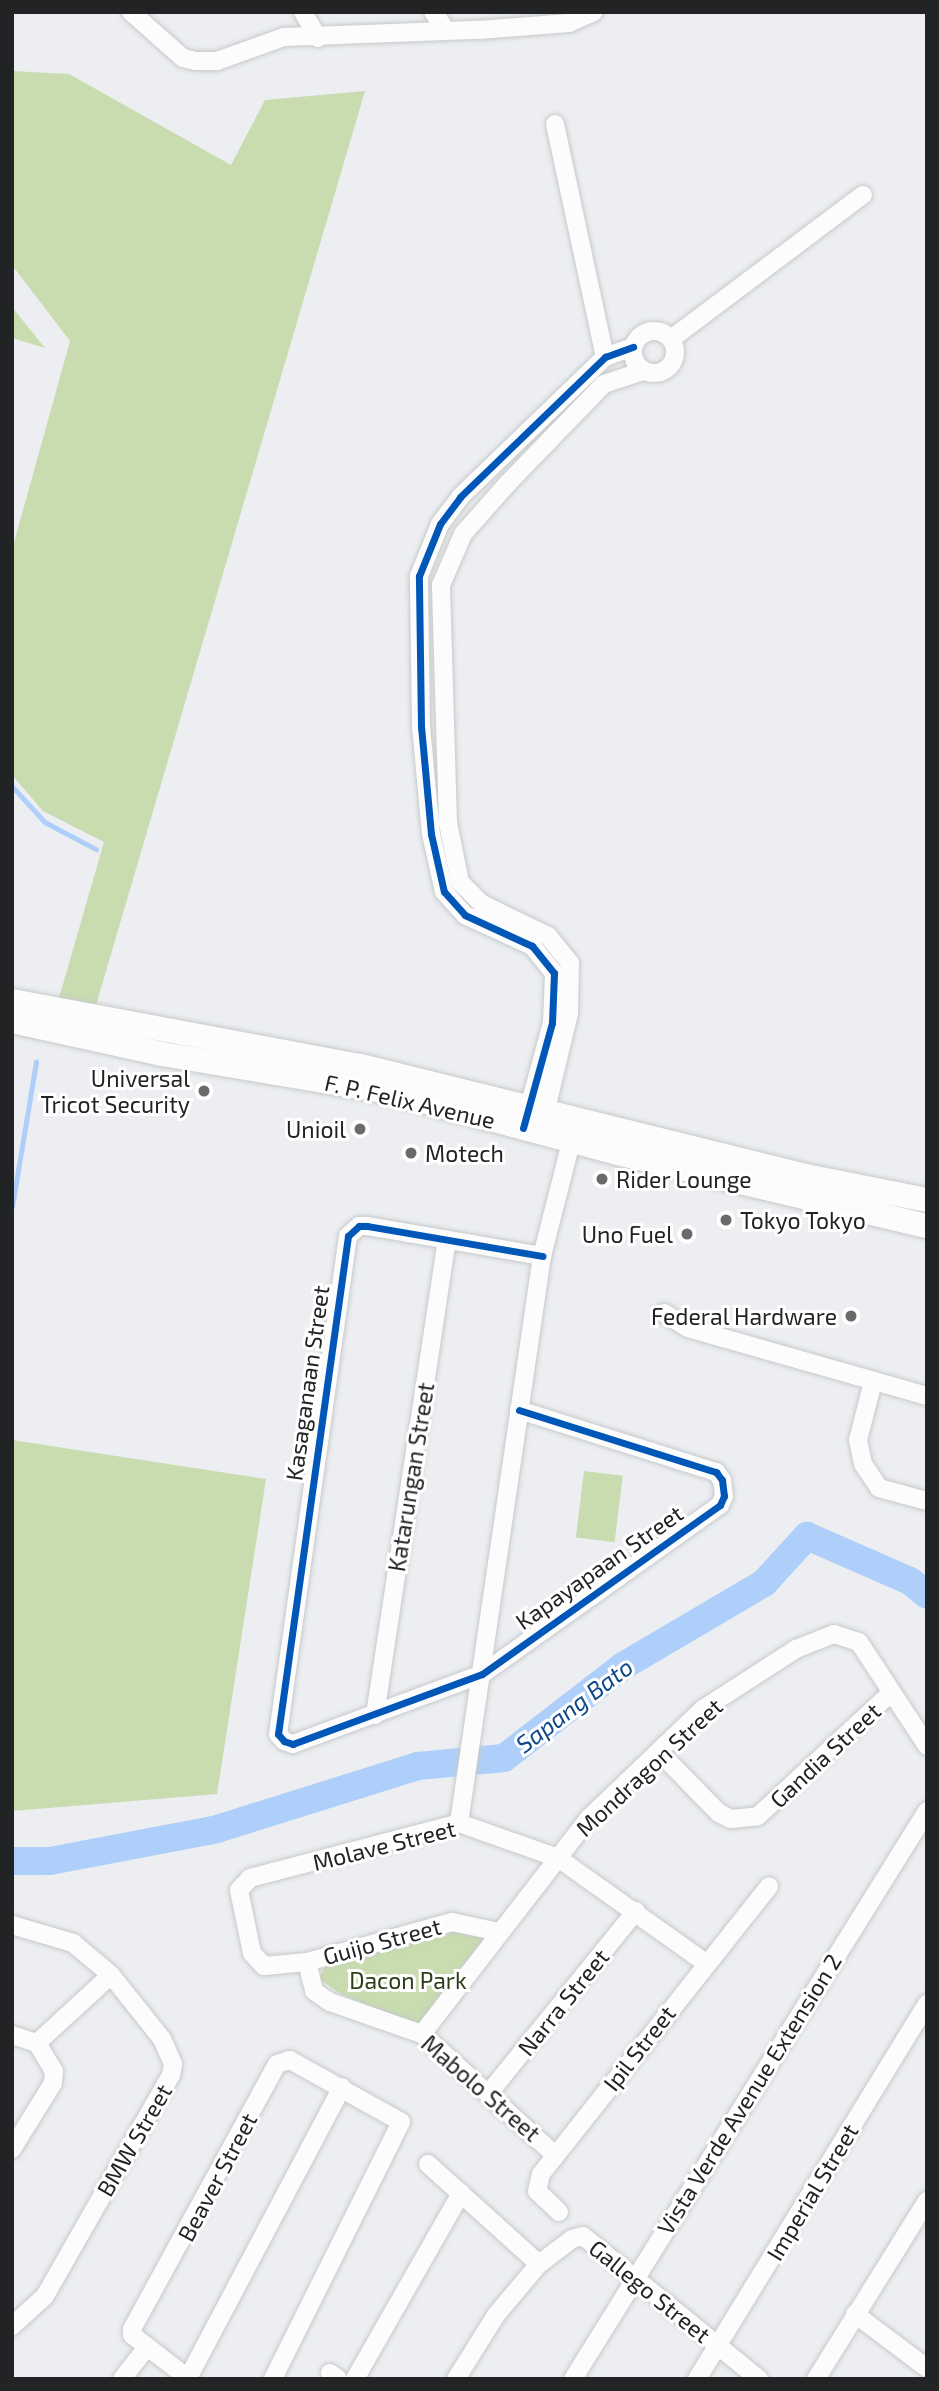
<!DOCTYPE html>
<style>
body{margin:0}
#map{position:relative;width:939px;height:2391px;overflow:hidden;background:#eceef1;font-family:"Exo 2",sans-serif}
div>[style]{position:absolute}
.green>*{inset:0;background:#c8dcaf;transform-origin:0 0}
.stream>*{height:4.5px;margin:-2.25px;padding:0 2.25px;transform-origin:2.25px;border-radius:2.25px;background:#aecff9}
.river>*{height:28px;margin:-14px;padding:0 14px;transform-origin:14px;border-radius:14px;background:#aecff9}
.roads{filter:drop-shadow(0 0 2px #c7c9ca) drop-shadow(0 0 2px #c7c9ca)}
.minor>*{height:18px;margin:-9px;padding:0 9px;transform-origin:9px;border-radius:9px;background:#fcfcfd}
.minor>.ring{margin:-9px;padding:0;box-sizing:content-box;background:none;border:18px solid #fcfcfd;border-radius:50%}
.secondary>*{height:24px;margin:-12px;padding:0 12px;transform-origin:12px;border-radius:12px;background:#fcfcfd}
.cycleway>*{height:7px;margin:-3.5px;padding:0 3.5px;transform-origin:3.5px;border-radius:3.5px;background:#0057b8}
.dots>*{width:19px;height:19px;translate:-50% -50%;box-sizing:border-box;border:4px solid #fff;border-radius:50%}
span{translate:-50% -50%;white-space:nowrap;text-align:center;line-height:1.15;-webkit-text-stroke:6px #fff;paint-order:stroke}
.poi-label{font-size:23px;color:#222325}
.right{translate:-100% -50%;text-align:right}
.left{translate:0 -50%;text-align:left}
.street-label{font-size:23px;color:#222325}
.park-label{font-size:23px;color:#2f3d18}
.water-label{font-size:24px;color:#0c4787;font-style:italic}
.frame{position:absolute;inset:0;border:14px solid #222325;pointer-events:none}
</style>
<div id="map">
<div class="green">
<i style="clip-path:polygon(12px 71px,69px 74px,231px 165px,265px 100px,365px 91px,96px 1005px,59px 998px,104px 842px,43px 811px,12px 775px,12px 550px,70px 341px,12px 265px)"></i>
<i style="clip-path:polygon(12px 307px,45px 348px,12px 338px)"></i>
<i style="clip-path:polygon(12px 1440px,266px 1479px,217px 1794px,12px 1811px)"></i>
<i style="left:584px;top:1471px;width:39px;height:67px;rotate:7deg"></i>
<i style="clip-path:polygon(447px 1929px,489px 1936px,423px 2029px,341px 1994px,319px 1979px,326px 1964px)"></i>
</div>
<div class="stream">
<i style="left:12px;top:786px;width:49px;rotate:47.5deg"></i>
<i style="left:45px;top:822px;width:58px;rotate:27.9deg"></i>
<i style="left:12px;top:1207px;width:147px;rotate:-80.6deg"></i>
</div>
<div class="river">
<i style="left:12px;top:1861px;width:38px"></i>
<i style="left:50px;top:1861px;width:170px;rotate:-10.8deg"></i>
<i style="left:217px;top:1829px;width:211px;rotate:-17.4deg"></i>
<i style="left:418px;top:1766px;width:86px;rotate:-5.3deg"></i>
<i style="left:504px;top:1758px;width:150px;rotate:-37.7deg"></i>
<i style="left:623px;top:1666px;width:164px;rotate:-30.5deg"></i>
<i style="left:764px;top:1583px;width:64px;rotate:-47.5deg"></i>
<i style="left:807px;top:1536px;width:112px;rotate:23.6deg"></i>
<i style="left:910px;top:1581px;width:22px;rotate:39deg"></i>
</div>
<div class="roads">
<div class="minor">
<i style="left:131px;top:12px;width:69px;rotate:41.5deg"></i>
<i style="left:183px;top:58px;width:13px;rotate:13deg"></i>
<i style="left:196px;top:61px;width:21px"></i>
<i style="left:217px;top:61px;width:71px;rotate:-19.7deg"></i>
<i style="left:284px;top:37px;width:195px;rotate:-2.1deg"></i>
<i style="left:479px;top:30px;width:90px;rotate:-4.4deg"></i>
<i style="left:569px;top:23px;width:27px;rotate:-24deg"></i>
<i style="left:303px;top:12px;width:30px;rotate:60deg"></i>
<i style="left:433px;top:12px;width:22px;rotate:54deg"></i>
<i style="left:555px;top:124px;width:238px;rotate:77.9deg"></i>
<i class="ring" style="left:633px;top:331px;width:24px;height:24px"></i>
<i style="left:671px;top:339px;width:240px;rotate:-36.9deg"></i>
<i style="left:526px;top:1118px;width:98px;rotate:-74.7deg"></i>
<i style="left:552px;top:1023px;width:50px;rotate:-87.7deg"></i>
<i style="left:554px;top:973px;width:35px;rotate:-129deg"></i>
<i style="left:532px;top:946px;width:74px;rotate:-155.2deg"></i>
<i style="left:465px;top:915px;width:31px;rotate:-132deg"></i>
<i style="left:444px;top:892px;width:59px;rotate:-102.6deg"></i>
<i style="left:431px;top:834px;width:107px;rotate:-95.3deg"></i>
<i style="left:421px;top:727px;width:151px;rotate:-90.8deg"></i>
<i style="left:419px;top:576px;width:56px;rotate:-68deg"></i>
<i style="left:440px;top:524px;width:34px;rotate:-53deg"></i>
<i style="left:460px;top:497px;width:202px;rotate:-44deg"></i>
<i style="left:605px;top:357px;width:30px;rotate:-20deg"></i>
<i style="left:543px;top:1122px;width:112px;rotate:-76.6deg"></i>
<i style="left:569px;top:1013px;width:50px;rotate:-88.9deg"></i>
<i style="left:570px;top:963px;width:35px;rotate:-129deg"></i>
<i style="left:548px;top:936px;width:73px;rotate:-154.1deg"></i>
<i style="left:482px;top:904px;width:31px;rotate:-135deg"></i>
<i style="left:460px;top:882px;width:60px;rotate:-101.5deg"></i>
<i style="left:448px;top:823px;width:238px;rotate:-91.7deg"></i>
<i style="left:441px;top:585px;width:56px;rotate:-66.7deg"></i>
<i style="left:463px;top:534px;width:69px;rotate:-48.5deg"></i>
<i style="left:509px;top:482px;width:136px;rotate:-45.9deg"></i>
<i style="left:604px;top:384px;width:41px;rotate:-18.4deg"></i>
<i style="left:664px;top:1313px;width:28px;rotate:32deg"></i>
<i style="left:688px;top:1328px;width:248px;rotate:15.9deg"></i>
<i style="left:873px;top:1382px;width:60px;rotate:104.5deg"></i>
<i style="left:858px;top:1440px;width:25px;rotate:78deg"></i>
<i style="left:863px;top:1464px;width:29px;rotate:56deg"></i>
<i style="left:879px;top:1488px;width:50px;rotate:15.2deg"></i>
<i style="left:519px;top:1410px;width:207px;rotate:17.5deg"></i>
<i style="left:716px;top:1472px;width:10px;rotate:53deg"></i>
<i style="left:722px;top:1480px;width:16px;rotate:83deg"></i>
<i style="left:724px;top:1496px;width:10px;rotate:114deg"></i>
<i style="left:720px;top:1505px;width:292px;rotate:144.6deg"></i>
<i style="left:482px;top:1674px;width:202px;rotate:159.7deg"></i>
<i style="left:293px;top:1744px;width:9px;rotate:-162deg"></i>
<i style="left:284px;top:1741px;width:9px;rotate:-131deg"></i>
<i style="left:278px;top:1734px;width:503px;rotate:-82deg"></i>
<i style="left:348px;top:1236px;width:15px;rotate:-42deg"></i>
<i style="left:359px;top:1226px;width:8px"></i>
<i style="left:367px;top:1226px;width:178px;rotate:9.7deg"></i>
<i style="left:375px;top:1715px;width:480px;rotate:-81.4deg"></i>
<i style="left:659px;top:1752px;width:86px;rotate:45.5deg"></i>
<i style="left:719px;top:1813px;width:13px;rotate:27deg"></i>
<i style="left:731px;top:1819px;width:27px;rotate:-6deg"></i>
<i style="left:758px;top:1816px;width:181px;rotate:-42.8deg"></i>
<i style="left:459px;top:1823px;width:573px;rotate:-81.67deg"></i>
<i style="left:542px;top:1256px;width:130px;rotate:-75.7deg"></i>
<i style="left:12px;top:1925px;width:64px;rotate:16.4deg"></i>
<i style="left:73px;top:1943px;width:50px;rotate:40.1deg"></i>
<i style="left:111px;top:1975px;width:82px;rotate:51.4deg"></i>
<i style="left:162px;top:2039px;width:27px;rotate:66deg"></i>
<i style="left:173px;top:2064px;width:11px;rotate:100deg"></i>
<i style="left:171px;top:2075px;width:254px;rotate:119.7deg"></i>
<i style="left:45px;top:2296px;width:45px;rotate:137.7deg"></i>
<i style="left:499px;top:1932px;width:48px;rotate:-168deg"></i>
<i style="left:452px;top:1922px;width:150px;rotate:164.6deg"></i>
<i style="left:307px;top:1962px;width:43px;rotate:174.7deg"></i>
<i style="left:264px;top:1966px;width:18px;rotate:-133deg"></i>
<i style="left:252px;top:1953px;width:64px;rotate:-101.7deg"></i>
<i style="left:239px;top:1890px;width:16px;rotate:-47deg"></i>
<i style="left:250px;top:1878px;width:216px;rotate:-14.7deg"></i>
<i style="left:459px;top:1823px;width:105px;rotate:19.5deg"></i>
<i style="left:558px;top:1858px;width:181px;rotate:35.4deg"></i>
<i style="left:307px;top:1962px;width:30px;rotate:76deg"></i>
<i style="left:314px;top:1991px;width:19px;rotate:35deg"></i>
<i style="left:330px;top:2002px;width:97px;rotate:19.2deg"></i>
<i style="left:422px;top:2034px;width:180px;rotate:42.3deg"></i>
<i style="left:422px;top:2034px;width:274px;rotate:-52.3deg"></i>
<i style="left:590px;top:1817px;width:156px;rotate:-43.7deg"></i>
<i style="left:703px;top:1709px;width:111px;rotate:-32.8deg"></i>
<i style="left:796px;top:1649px;width:41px;rotate:-21.5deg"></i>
<i style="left:834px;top:1634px;width:26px;rotate:18deg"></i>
<i style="left:859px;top:1642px;width:124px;rotate:56.8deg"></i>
<i style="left:12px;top:2035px;width:26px;rotate:18deg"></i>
<i style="left:37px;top:2043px;width:33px;rotate:59deg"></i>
<i style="left:54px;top:2071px;width:12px;rotate:95deg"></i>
<i style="left:53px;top:2083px;width:78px;rotate:121.8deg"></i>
<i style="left:37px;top:2043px;width:100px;rotate:-42.6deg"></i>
<i style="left:489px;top:2093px;width:234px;rotate:-51.1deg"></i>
<i style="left:428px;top:2164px;width:149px;rotate:42deg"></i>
<i style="left:559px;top:2212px;width:30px;rotate:-136deg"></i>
<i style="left:537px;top:2191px;width:17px;rotate:-77deg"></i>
<i style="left:541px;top:2174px;width:367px;rotate:-51.6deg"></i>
<i style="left:855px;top:2314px;width:90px;rotate:36.9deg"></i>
<i style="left:330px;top:2373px;width:10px;rotate:37deg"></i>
<i style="left:188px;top:2378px;width:329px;rotate:-62.1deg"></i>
<i style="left:122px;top:2379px;width:41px;rotate:-52deg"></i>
<i style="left:189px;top:2379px;width:72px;rotate:-142.3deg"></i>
<i style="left:132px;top:2335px;width:6px;rotate:-90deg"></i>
<i style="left:132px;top:2329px;width:302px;rotate:-61.3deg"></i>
<i style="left:277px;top:2064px;width:14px;rotate:-17deg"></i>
<i style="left:290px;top:2060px;width:127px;rotate:29.2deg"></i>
<i style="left:401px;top:2122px;width:287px;rotate:116.5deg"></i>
<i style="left:355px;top:2379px;width:214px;rotate:-60.3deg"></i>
<i style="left:456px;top:2379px;width:75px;rotate:-58deg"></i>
<i style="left:496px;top:2315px;width:67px;rotate:-49.9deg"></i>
<i style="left:539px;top:2264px;width:41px;rotate:-37.1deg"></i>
<i style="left:572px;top:2239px;width:11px;rotate:-15deg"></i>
<i style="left:583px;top:2236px;width:227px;rotate:39.1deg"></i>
<i style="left:573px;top:2379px;width:669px;rotate:-58.07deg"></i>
<i style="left:697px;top:2379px;width:440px;rotate:-58.5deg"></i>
<i style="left:816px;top:2379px;width:210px;rotate:-58.1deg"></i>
</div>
<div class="secondary">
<i style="left:12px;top:1001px;width:355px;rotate:10.6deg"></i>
<i style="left:361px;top:1066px;width:453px;rotate:13.9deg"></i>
<i style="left:801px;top:1175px;width:128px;rotate:11.2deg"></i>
<i style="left:12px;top:1021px;width:154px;rotate:12.4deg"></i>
<i style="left:162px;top:1054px;width:230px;rotate:9.5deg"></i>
<i style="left:389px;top:1092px;width:241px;rotate:14.9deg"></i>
<i style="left:622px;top:1154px;width:313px;rotate:13.3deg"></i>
</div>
</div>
<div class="cycleway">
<i style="left:523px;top:1128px;width:109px;rotate:-74.6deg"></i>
<i style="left:552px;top:1023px;width:50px;rotate:-87.7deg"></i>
<i style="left:554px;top:973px;width:35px;rotate:-129deg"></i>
<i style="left:532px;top:946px;width:74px;rotate:-155.2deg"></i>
<i style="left:465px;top:915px;width:31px;rotate:-132deg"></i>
<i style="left:444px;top:892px;width:59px;rotate:-102.6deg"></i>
<i style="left:431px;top:834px;width:107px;rotate:-95.3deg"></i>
<i style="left:421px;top:727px;width:151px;rotate:-90.8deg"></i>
<i style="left:419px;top:576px;width:56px;rotate:-68deg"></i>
<i style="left:440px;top:524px;width:34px;rotate:-53deg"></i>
<i style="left:460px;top:497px;width:202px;rotate:-44deg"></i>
<i style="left:605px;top:357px;width:30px;rotate:-20deg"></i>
<i style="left:519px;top:1410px;width:207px;rotate:17.5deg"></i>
<i style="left:716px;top:1472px;width:10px;rotate:53deg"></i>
<i style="left:722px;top:1480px;width:16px;rotate:83deg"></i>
<i style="left:724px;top:1496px;width:10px;rotate:114deg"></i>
<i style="left:720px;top:1505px;width:292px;rotate:144.6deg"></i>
<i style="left:482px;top:1674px;width:202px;rotate:159.7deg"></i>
<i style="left:293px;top:1744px;width:9px;rotate:-162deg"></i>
<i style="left:284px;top:1741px;width:9px;rotate:-131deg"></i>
<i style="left:278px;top:1734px;width:503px;rotate:-82deg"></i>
<i style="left:348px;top:1236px;width:15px;rotate:-42deg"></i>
<i style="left:359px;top:1226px;width:8px"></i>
<i style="left:367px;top:1226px;width:178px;rotate:9.7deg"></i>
</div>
<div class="dots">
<i style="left:204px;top:1091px;background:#696a6c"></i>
<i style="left:360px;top:1129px;background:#696a6c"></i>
<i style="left:411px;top:1153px;background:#696a6c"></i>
<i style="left:602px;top:1179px;background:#696a6c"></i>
<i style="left:726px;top:1220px;background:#696a6c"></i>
<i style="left:687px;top:1234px;background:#696a6c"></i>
<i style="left:851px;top:1316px;background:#696a6c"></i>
</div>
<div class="poi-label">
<span class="right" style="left:190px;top:1091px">Universal<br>Tricot Security</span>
<span class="right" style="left:346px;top:1129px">Unioil</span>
<span class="left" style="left:425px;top:1153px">Motech</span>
<span class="left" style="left:616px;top:1179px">Rider Lounge</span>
<span class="left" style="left:740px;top:1220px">Tokyo Tokyo</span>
<span class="right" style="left:673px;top:1234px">Uno Fuel</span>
<span class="right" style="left:837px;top:1316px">Federal Hardware</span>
</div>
<div class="street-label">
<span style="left:410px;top:1101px;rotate:13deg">F. P. Felix Avenue</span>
<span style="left:307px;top:1383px;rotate:-82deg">Kasaganaan Street</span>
<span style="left:411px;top:1477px;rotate:-81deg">Katarungan Street</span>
<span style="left:599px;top:1567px;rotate:-35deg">Kapayapaan Street</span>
<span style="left:825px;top:1755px;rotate:-43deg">Gandia Street</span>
<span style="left:649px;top:1767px;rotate:-43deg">Mondragon Street</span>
<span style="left:384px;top:1845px;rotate:-14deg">Molave Street</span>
<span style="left:382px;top:1941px;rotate:-15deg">Guijo Street</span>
<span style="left:563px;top:2002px;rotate:-51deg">Narra Street</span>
<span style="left:639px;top:2048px;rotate:-52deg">Ipil Street</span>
<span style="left:481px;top:2088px;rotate:41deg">Mabolo Street</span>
<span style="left:749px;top:2094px;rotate:-58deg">Vista Verde Avenue Extension 2</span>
<span style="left:134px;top:2140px;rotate:-60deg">BMW Street</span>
<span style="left:217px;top:2177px;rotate:-62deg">Beaver Street</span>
<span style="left:812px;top:2192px;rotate:-59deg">Imperial Street</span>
<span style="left:650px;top:2291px;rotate:39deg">Gallego Street</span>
</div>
<div class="park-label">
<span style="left:408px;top:1980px">Dacon Park</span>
</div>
<div class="water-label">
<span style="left:574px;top:1705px;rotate:-37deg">Sapang Bato</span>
</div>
<div class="frame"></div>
</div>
